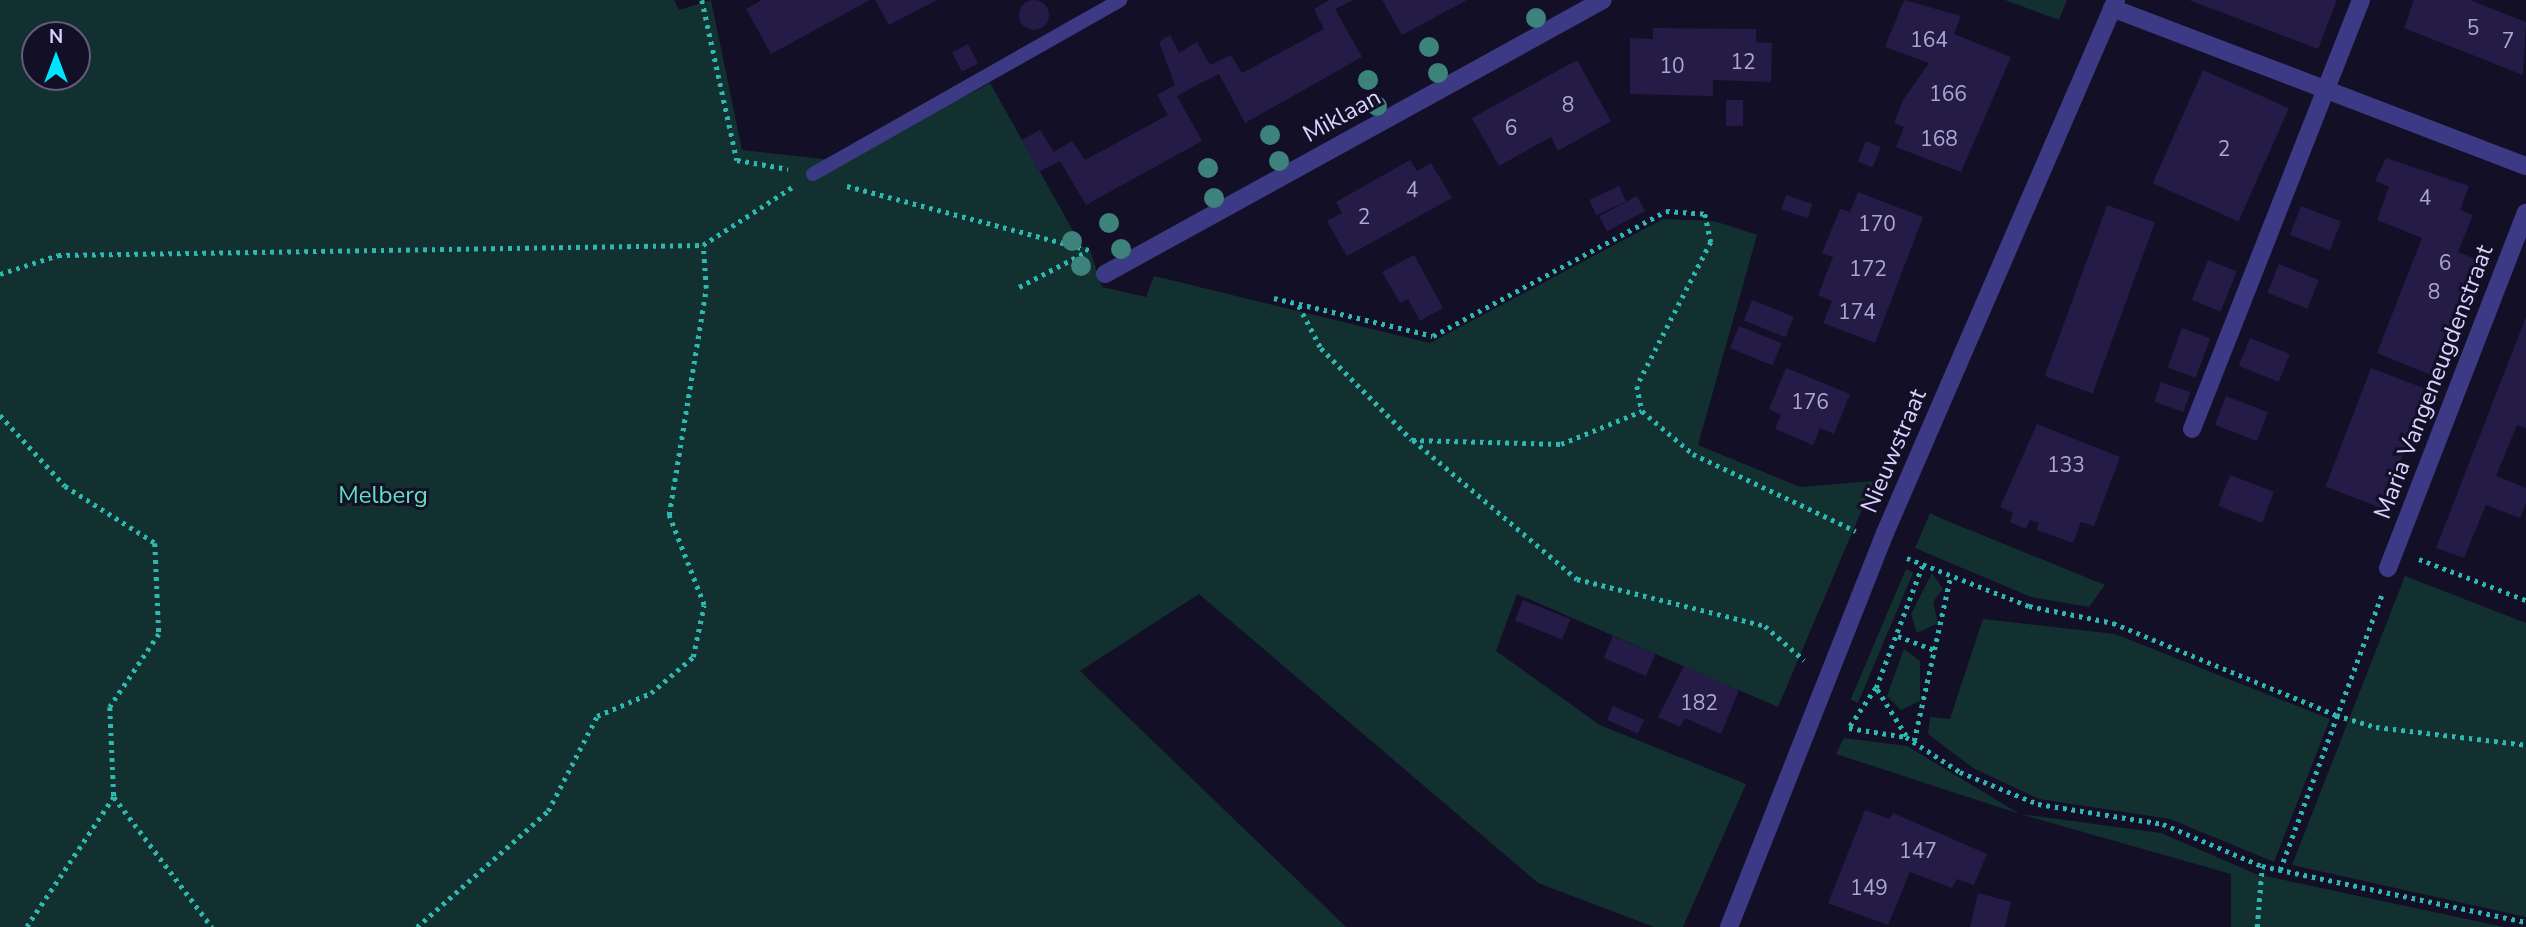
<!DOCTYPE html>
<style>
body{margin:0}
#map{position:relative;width:2526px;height:927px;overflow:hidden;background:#130f26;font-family:"Nunito Sans",sans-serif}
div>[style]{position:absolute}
.green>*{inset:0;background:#12302f;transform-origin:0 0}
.building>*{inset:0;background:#241b47;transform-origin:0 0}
.round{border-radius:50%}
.path>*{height:4.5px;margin-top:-2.25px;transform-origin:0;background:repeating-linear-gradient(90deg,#2fb8b0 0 3.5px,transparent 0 8.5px)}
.service>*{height:14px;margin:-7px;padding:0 7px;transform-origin:7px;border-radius:7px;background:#3d3a85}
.minor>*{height:18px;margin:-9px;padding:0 9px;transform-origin:9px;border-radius:9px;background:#3d3a85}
.tertiary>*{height:18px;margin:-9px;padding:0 9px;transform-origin:9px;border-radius:9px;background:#3d3a85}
.trees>*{width:20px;height:20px;margin:-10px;border-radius:50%;background:#3d827b}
span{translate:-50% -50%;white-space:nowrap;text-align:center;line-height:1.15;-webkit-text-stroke:6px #130f26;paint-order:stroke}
.number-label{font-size:21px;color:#aca6d1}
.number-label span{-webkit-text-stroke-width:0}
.street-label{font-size:24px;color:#d9d4ff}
.park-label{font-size:24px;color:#5fe0c0}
.north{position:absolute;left:21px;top:21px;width:70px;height:70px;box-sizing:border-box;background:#130f26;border:2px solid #625e7d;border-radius:50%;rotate:0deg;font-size:19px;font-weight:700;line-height:28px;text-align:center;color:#d9d4ff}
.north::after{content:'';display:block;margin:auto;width:24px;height:32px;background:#00e5ff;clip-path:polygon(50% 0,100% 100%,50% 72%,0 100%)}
</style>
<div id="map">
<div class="green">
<i style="clip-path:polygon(evenodd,0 0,674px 0,679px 10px,711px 0,742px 150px,841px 161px,990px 83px,1081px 245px,1090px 250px,1102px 287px,1146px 297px,1154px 276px,1430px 343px,1663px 219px,1714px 221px,1757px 235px,1698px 445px,1800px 487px,1874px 481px,1778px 707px,1517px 594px,1496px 651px,1600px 725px,1746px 784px,1683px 927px,1654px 927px,1538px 883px,1199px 594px,1080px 671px,1346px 927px,0 927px,0 0,35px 35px,77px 35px,77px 77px,35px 77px,35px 35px)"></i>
<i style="clip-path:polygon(2005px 0,2067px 0,2059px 20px)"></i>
<i style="clip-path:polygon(1930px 513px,1945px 520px,2105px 585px,2089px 607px,2031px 597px,1915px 548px)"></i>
<i style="left:1906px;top:569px;width:8px;height:142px;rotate:23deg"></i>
<i style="clip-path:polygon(1932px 573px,1943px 589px,1933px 602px,1938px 623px,1917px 633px,1911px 614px)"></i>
<i style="clip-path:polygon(2405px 576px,2526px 623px,2526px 917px,2292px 865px)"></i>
<i style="clip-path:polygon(1983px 619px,2115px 634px,2330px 719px,2274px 862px,2170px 819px,2039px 799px,1973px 768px,1928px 734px,1930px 717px,1950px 719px)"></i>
<i style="clip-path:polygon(1904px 649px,1920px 661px,1920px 701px,1901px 710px,1887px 696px)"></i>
<i style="clip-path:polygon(1844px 738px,1907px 746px,2020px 814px,2161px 833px,2256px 874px,2504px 927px,2231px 927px,2231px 874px,2020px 814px,1836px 754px)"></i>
</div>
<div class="building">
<i class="round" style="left:1019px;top:0;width:30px;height:30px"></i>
<i style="clip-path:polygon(762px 0,870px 0,771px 54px,746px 9px)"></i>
<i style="clip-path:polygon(875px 0,937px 0,889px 25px)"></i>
<i style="clip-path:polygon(1330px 0,1353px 0,1335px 9px,1362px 57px,1245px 123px,1219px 74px,1197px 85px,1177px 96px,1202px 141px,1086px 205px,1060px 161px,1039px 172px,1022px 140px,1040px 130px,1054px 152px,1072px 141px,1085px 160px,1168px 115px,1157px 95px,1175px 85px,1159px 42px,1170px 35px,1179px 53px,1197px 42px,1210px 65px,1231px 55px,1242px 73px,1324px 29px,1314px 9px)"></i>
<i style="clip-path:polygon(1382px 0,1467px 0,1402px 35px)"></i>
<i style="clip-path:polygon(1904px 0,1961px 16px,1954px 34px,2011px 57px,1961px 172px,1896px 147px,1904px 127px,1894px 123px,1903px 100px,1929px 63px,1885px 47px)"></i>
<i style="clip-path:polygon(2189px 0,2337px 0,2318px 49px)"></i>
<i style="clip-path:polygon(2414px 0,2470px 0,2526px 22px,2523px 75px,2404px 28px)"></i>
<i style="clip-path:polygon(1653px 28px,1756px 29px,1756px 42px,1772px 43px,1771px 82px,1713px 80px,1713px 96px,1630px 94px,1630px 38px,1653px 39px)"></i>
<i style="left:968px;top:44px;width:22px;height:18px;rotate:63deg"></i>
<i style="clip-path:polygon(1577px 60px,1611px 121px,1558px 151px,1551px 137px,1499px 166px,1472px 118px)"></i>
<i style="left:2203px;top:70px;width:94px;height:124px;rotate:24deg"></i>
<i style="left:1726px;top:100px;width:17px;height:26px"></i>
<i style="left:1866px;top:141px;width:16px;height:22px;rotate:22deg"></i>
<i style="clip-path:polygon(2386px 158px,2469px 186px,2460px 210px,2473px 215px,2458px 252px,2479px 260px,2434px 376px,2377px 353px,2422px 238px,2377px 220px,2389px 187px,2375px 181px)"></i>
<i style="clip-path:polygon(1410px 160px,1417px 171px,1431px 163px,1452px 198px,1347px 256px,1327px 221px,1342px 213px,1336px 202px)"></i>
<i style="left:1619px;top:186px;width:17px;height:33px;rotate:65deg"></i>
<i style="clip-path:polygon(1858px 192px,1923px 217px,1875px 343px,1823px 323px,1832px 301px,1818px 295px,1833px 257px,1822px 253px,1840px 209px,1850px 212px)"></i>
<i style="left:1786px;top:195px;width:28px;height:15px;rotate:19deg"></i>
<i style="left:1637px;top:196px;width:17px;height:43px;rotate:62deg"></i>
<i style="left:2107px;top:205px;width:51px;height:182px;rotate:20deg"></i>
<i style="left:2301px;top:206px;width:43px;height:31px;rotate:21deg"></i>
<i style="clip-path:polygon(1414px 255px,1443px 308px,1420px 321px,1408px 299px,1400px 303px,1382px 272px)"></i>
<i style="left:2208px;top:260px;width:31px;height:43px;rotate:22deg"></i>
<i style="left:2279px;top:264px;width:43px;height:31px;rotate:22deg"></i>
<i style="left:1752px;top:300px;width:45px;height:22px;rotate:22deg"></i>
<i style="clip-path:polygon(2526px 317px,2526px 428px,2517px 425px,2496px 476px,2526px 488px,2526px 503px,2520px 518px,2486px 505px,2464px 558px,2436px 548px)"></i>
<i style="left:1739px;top:326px;width:46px;height:24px;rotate:22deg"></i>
<i style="left:2182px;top:328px;width:30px;height:42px;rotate:20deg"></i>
<i style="left:2250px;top:338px;width:43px;height:30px;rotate:22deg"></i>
<i style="clip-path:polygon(1786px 368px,1850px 394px,1834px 434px,1820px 428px,1813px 445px,1775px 429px,1781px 415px,1769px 409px)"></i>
<i style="left:2371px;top:368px;width:61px;height:127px;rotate:21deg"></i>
<i style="left:2161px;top:382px;width:31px;height:21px;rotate:19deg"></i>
<i style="left:2226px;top:396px;width:45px;height:31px;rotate:21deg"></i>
<i style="clip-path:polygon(2037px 424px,2120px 457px,2094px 526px,2081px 522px,2073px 543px,2037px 530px,2039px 523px,2030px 520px,2026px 529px,2010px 522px,2013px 513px,2000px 507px)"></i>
<i style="left:2230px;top:475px;width:47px;height:33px;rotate:21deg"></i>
<i style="left:1523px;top:600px;width:51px;height:22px;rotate:22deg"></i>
<i style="left:1613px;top:636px;width:46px;height:24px;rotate:23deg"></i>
<i style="clip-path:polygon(1684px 666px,1739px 690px,1721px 734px,1685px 718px,1680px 727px,1658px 717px)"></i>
<i style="left:1613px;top:706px;width:34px;height:15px;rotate:24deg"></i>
<i style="clip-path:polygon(1865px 810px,1889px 819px,1893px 813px,1987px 854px,1974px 885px,1957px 879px,1952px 888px,1910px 872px,1888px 925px,1828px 903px)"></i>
<i style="clip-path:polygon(1978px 893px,2011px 902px,2005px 927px,1970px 927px)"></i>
</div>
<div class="path">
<i style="left:702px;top:0;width:164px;rotate:77.7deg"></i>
<i style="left:737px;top:160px;width:52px;rotate:10deg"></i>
<i style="left:847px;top:186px;width:251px;rotate:14.8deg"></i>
<i style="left:0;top:274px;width:61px;rotate:-18.1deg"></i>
<i style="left:58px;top:255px;width:645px;rotate:-0.89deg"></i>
<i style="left:1019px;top:287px;width:76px;rotate:-27.6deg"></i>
<i style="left:1274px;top:298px;width:163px;rotate:13.4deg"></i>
<i style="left:1433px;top:336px;width:264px;rotate:-28.2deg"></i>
<i style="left:1666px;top:211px;width:39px;rotate:4deg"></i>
<i style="left:1705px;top:214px;width:29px;rotate:78deg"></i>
<i style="left:1711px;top:242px;width:162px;rotate:117.2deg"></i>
<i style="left:1637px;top:386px;width:25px;rotate:79deg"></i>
<i style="left:1299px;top:306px;width:47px;rotate:62.4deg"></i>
<i style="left:1321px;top:348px;width:129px;rotate:45.3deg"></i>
<i style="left:1412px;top:440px;width:149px;rotate:1.5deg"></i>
<i style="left:1561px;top:444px;width:87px;rotate:-22.2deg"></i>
<i style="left:1642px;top:411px;width:67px;rotate:40.1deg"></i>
<i style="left:1693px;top:454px;width:180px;rotate:25.3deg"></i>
<i style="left:0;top:415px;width:96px;rotate:47.5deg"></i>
<i style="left:65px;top:486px;width:107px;rotate:32.3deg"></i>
<i style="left:155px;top:543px;width:91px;rotate:87.5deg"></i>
<i style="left:159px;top:634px;width:88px;rotate:123.9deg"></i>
<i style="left:110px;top:707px;width:90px;rotate:87.5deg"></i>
<i style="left:114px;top:797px;width:156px;rotate:123.8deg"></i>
<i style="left:1413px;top:440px;width:215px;rotate:40.3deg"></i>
<i style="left:1577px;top:579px;width:194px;rotate:14deg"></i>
<i style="left:1765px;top:626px;width:52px;rotate:41.1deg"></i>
<i style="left:1907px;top:558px;width:131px;rotate:21.5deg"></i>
<i style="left:2029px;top:606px;width:86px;rotate:11.4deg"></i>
<i style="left:2113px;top:623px;width:241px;rotate:22.4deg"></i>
<i style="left:2336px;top:715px;width:42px;rotate:16.7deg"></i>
<i style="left:2376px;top:727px;width:151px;rotate:6.8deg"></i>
<i style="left:2419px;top:559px;width:115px;rotate:21deg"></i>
<i style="left:1898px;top:636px;width:39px;rotate:21deg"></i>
<i style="left:1876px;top:688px;width:48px;rotate:124deg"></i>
<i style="left:1849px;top:728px;width:58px;rotate:9deg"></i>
<i style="left:1906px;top:737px;width:64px;rotate:32.9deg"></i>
<i style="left:1960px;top:772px;width:84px;rotate:22.3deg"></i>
<i style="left:2038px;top:804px;width:127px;rotate:9.1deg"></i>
<i style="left:2163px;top:824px;width:108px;rotate:23deg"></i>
<i style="left:2262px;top:866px;width:270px;rotate:12deg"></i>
<i style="left:1906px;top:736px;width:57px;rotate:-122deg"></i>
<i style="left:1876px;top:688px;width:130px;rotate:-69.3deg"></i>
<i style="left:1914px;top:741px;width:167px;rotate:-77.5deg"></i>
<i style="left:114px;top:797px;width:163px;rotate:53deg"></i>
<i style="left:2280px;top:870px;width:296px;rotate:-69.7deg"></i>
<i style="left:417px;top:927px;width:175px;rotate:-41.5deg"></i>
<i style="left:548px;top:811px;width:107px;rotate:-62.7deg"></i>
<i style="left:597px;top:716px;width:59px;rotate:-23.1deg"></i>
<i style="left:651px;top:693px;width:55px;rotate:-40.6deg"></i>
<i style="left:693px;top:657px;width:53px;rotate:-78.1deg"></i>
<i style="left:704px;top:605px;width:97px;rotate:-111.3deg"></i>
<i style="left:669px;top:515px;width:230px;rotate:-80.7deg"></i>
<i style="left:706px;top:288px;width:43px;rotate:-94deg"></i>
<i style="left:703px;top:245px;width:108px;rotate:-33deg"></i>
<i style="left:2257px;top:927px;width:61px;rotate:-85.3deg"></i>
</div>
<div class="service">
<i style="left:813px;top:174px;width:353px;rotate:-29.5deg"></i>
</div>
<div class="minor">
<i style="left:2112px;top:8px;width:443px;rotate:20.9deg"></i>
<i style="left:1105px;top:274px;width:568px;rotate:-28.82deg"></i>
<i style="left:2192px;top:429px;width:461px;rotate:-68.5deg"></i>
<i style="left:2388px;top:568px;width:381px;rotate:-68.8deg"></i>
</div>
<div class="tertiary">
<i style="left:1729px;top:927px;width:424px;rotate:-68.4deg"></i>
<i style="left:1885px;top:533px;width:581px;rotate:-66.57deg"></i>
</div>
<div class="trees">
<i style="left:1536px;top:18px"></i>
<i style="left:1429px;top:47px"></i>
<i style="left:1438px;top:73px"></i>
<i style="left:1368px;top:80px"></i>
<i style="left:1377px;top:106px"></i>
<i style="left:1270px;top:135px"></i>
<i style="left:1279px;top:161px"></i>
<i style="left:1208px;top:168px"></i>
<i style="left:1214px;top:198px"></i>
<i style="left:1109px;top:223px"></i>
<i style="left:1072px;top:241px"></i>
<i style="left:1121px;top:249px"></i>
<i style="left:1081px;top:266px"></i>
</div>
<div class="number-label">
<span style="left:2473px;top:28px">5</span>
<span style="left:1929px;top:40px">164</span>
<span style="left:2508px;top:41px">7</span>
<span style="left:1743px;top:62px">12</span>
<span style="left:1672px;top:66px">10</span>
<span style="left:1948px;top:94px">166</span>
<span style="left:1568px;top:105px">8</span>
<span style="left:1511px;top:128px">6</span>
<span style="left:1939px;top:139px">168</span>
<span style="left:2224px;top:149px">2</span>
<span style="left:1412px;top:190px">4</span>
<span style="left:2425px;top:198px">4</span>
<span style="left:1364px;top:217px">2</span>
<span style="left:1877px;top:224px">170</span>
<span style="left:2445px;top:263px">6</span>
<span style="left:1868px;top:269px">172</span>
<span style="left:2434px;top:292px">8</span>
<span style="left:1857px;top:312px">174</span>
<span style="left:1810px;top:402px">176</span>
<span style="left:2066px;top:465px">133</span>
<span style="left:1699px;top:703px">182</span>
<span style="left:1918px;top:851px">147</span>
<span style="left:1869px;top:888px">149</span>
</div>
<div class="street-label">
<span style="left:1342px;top:116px;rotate:-29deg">Miklaan</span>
<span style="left:2434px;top:382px;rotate:-69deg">Maria Vangeneugdenstraat</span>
<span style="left:1894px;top:451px;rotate:-67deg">Nieuwstraat</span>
</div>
<div class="park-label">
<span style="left:383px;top:496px">Melberg</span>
</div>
<div class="north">N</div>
</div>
